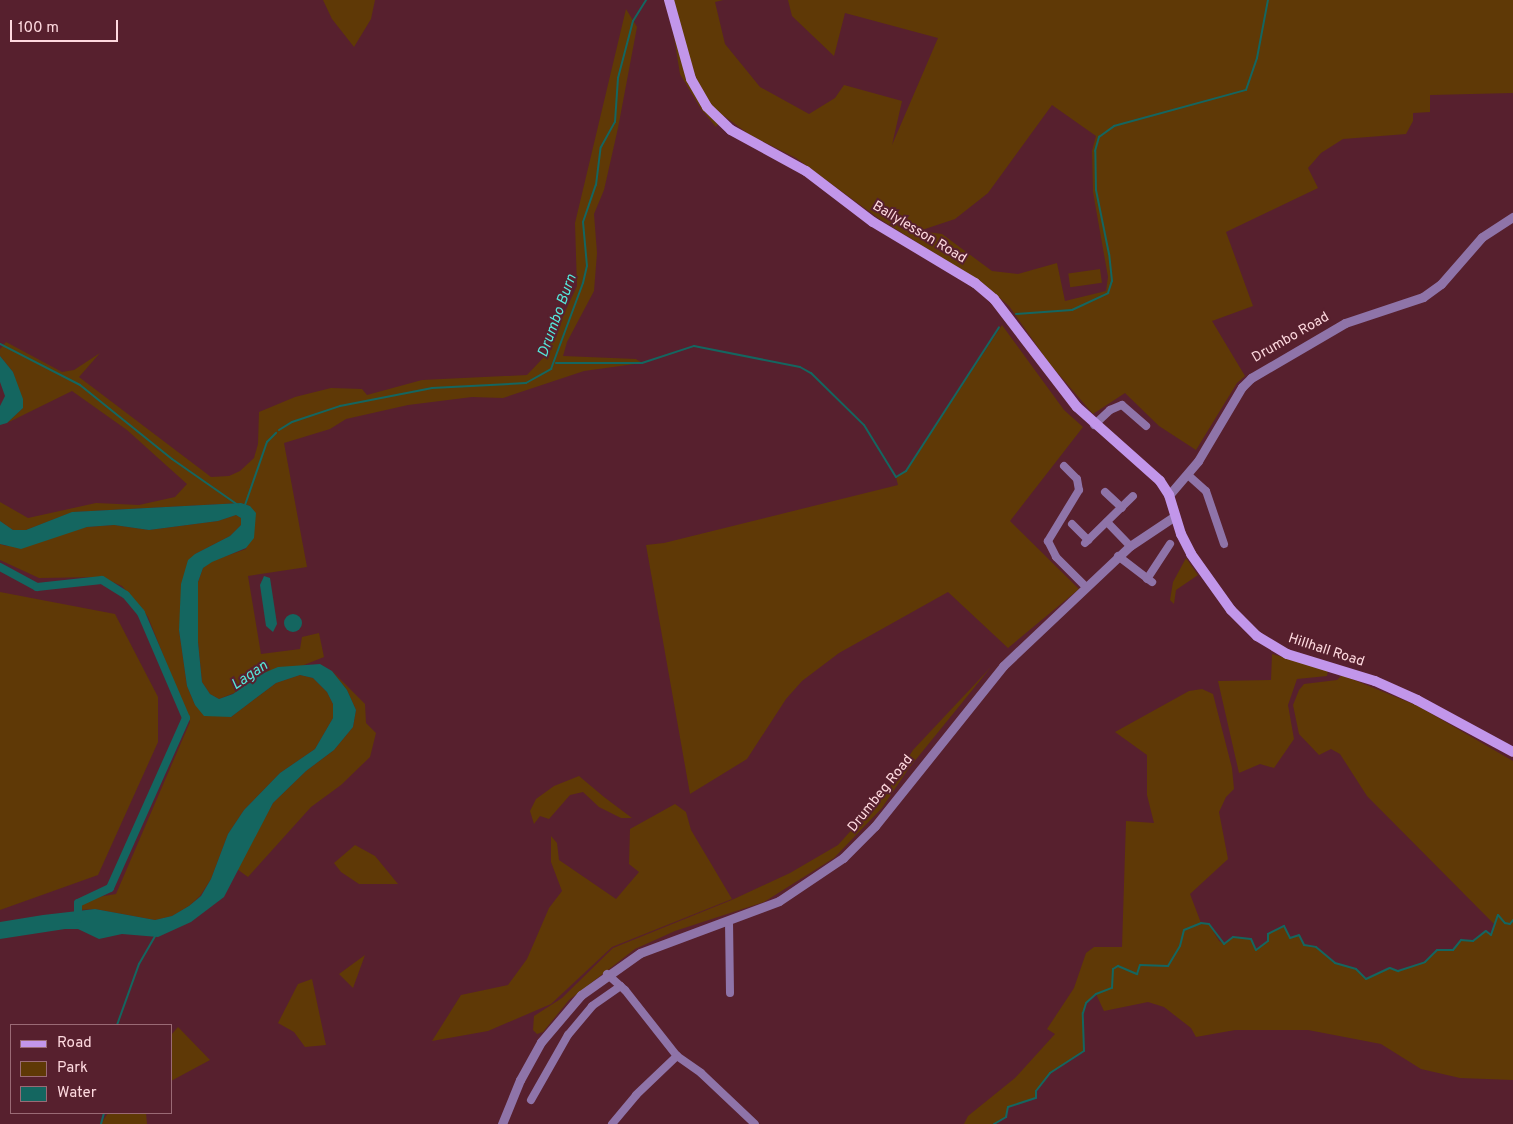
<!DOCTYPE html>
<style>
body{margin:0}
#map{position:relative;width:1513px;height:1124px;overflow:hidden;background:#57202e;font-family:Overpass,sans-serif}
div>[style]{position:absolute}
.green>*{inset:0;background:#5f3906;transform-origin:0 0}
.water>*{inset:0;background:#146660}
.round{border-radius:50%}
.stream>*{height:2px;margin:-1px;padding:0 1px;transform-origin:1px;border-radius:1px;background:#146660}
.canal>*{height:8px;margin:-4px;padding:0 4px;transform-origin:4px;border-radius:4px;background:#146660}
.minor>*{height:8px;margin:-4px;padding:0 4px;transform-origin:4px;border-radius:4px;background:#8f74a9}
.tertiary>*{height:9px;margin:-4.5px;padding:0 4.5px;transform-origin:4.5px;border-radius:4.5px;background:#8f74a9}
.secondary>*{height:10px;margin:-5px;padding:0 5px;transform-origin:5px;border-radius:5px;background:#c296ea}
span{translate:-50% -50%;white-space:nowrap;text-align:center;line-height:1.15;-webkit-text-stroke:4px #57202e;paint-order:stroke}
.street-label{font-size:14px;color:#fed9df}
.water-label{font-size:15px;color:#55e6da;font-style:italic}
.legend{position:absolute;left:10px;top:1024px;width:162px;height:90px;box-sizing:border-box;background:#57202e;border:1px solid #9a6a75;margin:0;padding:6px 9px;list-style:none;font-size:15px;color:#fed9df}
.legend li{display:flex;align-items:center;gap:10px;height:25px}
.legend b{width:25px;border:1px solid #9a6a75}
.scale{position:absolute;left:10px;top:20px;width:108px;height:22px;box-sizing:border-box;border:2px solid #fed9df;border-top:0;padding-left:6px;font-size:15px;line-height:18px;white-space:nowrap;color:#fed9df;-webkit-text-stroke:4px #57202e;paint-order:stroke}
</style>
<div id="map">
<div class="green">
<i style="clip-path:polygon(323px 0,375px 0,371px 19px,354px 47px,332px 19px)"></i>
<i style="clip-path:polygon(evenodd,664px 0,723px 0,715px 2px,725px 44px,760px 87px,809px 114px,835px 98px,844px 85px,902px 101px,892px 145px,938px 38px,845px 13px,834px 56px,792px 16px,788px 0,1513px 0,1513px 93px,1430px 95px,1430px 112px,1413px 113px,1413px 121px,1406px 134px,1343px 139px,1321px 153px,1308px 168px,1318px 188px,1226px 232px,1253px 306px,1212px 321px,1245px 376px,1237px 383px,1196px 450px,1159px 426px,1125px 393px,1093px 414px,1049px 363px,1009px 306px,984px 284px,878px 218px,796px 158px,750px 135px,724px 116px,716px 127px,701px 109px,680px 74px,673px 31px,664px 0,1052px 105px,1096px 136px,1092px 151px,1093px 192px,1108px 277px,1106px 291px,1065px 301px,1057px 263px,1018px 274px,992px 271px,942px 234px,919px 231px,955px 219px,988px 193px,1052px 105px)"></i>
<i style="clip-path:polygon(626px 9px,637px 27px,618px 128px,604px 190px,594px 214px,597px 253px,594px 291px,567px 342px,563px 356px,636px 359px,642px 363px,584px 371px,503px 398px,472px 397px,408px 405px,346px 419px,330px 429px,284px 443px,307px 567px,248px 576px,261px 654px,300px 649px,302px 637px,319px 633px,324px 657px,219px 699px,210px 694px,202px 682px,198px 642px,198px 582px,203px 568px,212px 561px,246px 549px,250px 506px,241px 503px,73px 512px,26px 530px,13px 530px,0 521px,0 502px,28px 518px,96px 503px,139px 505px,175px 497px,187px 484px,127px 430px,72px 391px,7px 423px,23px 408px,13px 372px,0 356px,0 349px,6px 342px,62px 372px,74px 370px,100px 353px,79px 377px,211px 477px,229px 476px,240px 471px,254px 458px,258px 444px,259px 412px,295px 397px,331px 388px,362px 389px,367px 395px,422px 380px,527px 375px,544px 357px,577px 286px,575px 223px)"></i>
<i style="left:1100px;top:269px;width:14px;height:32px;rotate:82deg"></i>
<i style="clip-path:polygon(1002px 325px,1064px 410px,1083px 427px,1010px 521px,1079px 589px,1008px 648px,948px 592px,839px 653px,802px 681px,786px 699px,747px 759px,690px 794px,646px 545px,664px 543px,898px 485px,896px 477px,906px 471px)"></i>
<i style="clip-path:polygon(236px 515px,241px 518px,241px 525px,230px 536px,195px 554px,179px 630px,187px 686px,195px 705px,231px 717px,276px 683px,300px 675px,313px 678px,327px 692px,333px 704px,333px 718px,315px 749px,280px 773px,244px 810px,228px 834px,211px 879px,200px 896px,189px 906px,172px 916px,155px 920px,95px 909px,80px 910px,81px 905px,92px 898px,116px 894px,190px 722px,148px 617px,122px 586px,101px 577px,39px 578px,0 560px,0 544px,6px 546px,87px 527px,114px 525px,149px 530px,218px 521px)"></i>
<i style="clip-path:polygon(1186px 558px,1198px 575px,1176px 590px,1174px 604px,1170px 600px,1173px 582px)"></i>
<i style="clip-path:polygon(0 592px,115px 614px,158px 697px,158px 742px,98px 875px,0 910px)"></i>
<i style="clip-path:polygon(1272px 654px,1328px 670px,1327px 676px,1297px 679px,1288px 705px,1294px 739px,1274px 768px,1260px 764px,1239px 773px,1218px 681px,1271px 680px)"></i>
<i style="clip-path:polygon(991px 667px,909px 768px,882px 808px,834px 858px,764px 902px,675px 931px,635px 949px,569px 1000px,543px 1032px,537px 1034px,533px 1030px,534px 1016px,562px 998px,613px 948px,734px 899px,790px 873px,838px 845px,890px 787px,913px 750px)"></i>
<i style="clip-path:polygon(332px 671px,365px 704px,366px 723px,376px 733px,370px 757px,341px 785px,311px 807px,248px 877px,237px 869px,273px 803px,306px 771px,334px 750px,353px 727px,356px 710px,347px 690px)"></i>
<i style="clip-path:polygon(1342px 675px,1418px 706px,1513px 761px,1513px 1080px,1460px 1078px,1421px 1069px,1381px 1044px,1308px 1030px,1235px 1030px,1196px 1037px,1191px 1028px,1164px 1007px,1148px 1002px,1104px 1011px,1096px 994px,1086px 1003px,1083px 1013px,1084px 1051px,1050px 1073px,1036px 1091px,1036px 1098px,1008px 1107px,1006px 1117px,994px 1124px,964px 1124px,968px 1116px,1015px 1078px,1055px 1034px,1047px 1029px,1074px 988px,1086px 953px,1094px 947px,1122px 947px,1126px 821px,1154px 823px,1147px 795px,1147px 755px,1115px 732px,1189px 691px,1202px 689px,1213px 694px,1232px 768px,1234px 789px,1226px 797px,1219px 812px,1228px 859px,1190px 894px,1201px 923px,1209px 924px,1219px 941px,1224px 944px,1233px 937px,1251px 939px,1256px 950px,1267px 941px,1268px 934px,1284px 926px,1290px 938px,1299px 935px,1304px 945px,1316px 947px,1335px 963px,1356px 969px,1366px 979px,1390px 968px,1398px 971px,1425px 962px,1437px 950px,1453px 950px,1461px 940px,1473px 941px,1486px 931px,1491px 935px,1495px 925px,1367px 796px,1340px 754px,1331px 749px,1319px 755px,1299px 734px,1293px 705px,1299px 690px,1304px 684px,1337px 680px)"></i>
<i style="clip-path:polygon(579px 776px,604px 797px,632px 818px,621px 818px,599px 807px,583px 792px,570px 795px,549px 819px,540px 816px,534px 824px,530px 811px,536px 799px,554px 786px)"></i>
<i style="clip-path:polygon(675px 804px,686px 812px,691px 830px,732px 899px,612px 947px,551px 1004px,488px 1031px,432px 1041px,461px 995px,508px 985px,527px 959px,549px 908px,562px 891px,551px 862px,551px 836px,557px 843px,559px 860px,616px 899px,639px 872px,629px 864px,630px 829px)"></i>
<i style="clip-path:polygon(355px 845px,375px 856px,398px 884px,359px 884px,341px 872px,334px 863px)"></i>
<i style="clip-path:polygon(365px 955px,353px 988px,339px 974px)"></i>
<i style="clip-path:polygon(312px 979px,326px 1045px,305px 1047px,294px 1032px,278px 1023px,298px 984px)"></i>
<i style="clip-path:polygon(178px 1027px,210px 1060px,171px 1081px,171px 1035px)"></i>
<i style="clip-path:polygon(108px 1113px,146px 1113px,147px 1124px,101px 1124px)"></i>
</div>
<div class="water">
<i style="clip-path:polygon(0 356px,13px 372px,23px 399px,23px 408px,7px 423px,0 425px,0 406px,5px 396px,0 382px)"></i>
<i style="clip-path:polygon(241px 503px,250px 506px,256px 513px,254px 538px,246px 548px,212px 562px,203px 568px,198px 582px,198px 642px,202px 682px,210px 694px,219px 699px,233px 694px,259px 675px,278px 667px,320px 664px,332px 671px,347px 690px,356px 710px,353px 727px,334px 750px,306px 771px,273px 803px,224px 897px,191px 922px,158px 937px,122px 934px,99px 939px,78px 929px,65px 929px,0 939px,0 922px,43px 915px,95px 909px,155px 920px,172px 916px,189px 906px,201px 896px,211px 879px,228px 834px,244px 810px,280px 773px,315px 749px,333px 718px,333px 704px,327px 692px,313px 678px,300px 675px,276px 683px,231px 717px,204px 716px,195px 705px,187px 686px,179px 630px,181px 584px,188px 560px,195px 554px,230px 536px,241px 525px,241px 518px,236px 515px,218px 521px,149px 530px,114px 525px,87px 527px,21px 549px,0 544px,0 521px,13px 530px,26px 530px,72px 512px)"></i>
<i style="clip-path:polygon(264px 576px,270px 578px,277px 624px,273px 632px,266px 626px,260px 585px)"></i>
<i class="round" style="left:284px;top:614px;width:18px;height:18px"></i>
</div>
<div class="stream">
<i style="left:1016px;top:314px;width:56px;rotate:-4.1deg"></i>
<i style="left:1072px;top:310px;width:40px;rotate:-25deg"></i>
<i style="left:1108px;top:293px;width:13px;rotate:-72deg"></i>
<i style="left:1112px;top:281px;width:27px;rotate:-96deg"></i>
<i style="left:1109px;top:254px;width:65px;rotate:-101.5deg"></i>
<i style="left:1096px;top:190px;width:39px;rotate:-91deg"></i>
<i style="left:1095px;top:151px;width:15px;rotate:-74deg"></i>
<i style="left:1099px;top:137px;width:19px;rotate:-36deg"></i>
<i style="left:1114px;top:126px;width:137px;rotate:-15.3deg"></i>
<i style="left:1246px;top:90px;width:34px;rotate:-71deg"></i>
<i style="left:1257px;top:58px;width:59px;rotate:-79.3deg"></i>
<i style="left:0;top:344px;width:90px;rotate:27.1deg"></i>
<i style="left:80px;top:385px;width:118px;rotate:38.8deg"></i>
<i style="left:172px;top:459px;width:80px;rotate:34.9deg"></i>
<i style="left:556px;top:363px;width:86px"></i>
<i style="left:642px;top:363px;width:55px;rotate:-18.1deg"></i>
<i style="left:694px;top:346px;width:108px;rotate:11.2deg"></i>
<i style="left:800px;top:367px;width:13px;rotate:29deg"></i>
<i style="left:811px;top:373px;width:74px;rotate:44.5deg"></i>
<i style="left:864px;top:425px;width:61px;rotate:58.4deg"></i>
<i style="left:896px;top:477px;width:12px;rotate:-31deg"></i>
<i style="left:906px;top:471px;width:171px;rotate:-57.1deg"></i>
<i style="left:279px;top:430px;width:15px;rotate:-32deg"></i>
<i style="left:292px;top:422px;width:51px;rotate:-18.4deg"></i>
<i style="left:340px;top:406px;width:94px;rotate:-11.1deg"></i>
<i style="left:432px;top:388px;width:94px;rotate:-3deg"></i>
<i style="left:526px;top:383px;width:29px;rotate:-29deg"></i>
<i style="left:551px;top:369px;width:92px;rotate:-69.6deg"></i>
<i style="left:583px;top:283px;width:17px;rotate:-77deg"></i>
<i style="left:587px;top:266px;width:44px;rotate:-95.2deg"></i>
<i style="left:583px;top:222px;width:39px;rotate:-71deg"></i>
<i style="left:596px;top:185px;width:38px;rotate:-83deg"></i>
<i style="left:601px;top:147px;width:29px;rotate:-61deg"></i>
<i style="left:615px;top:122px;width:44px;rotate:-86.1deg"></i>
<i style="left:618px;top:78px;width:59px;rotate:-75.3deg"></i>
<i style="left:633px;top:21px;width:25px;rotate:-58deg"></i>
<i style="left:245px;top:505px;width:67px;rotate:-70.8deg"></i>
<i style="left:267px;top:442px;width:13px;rotate:-45deg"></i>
<i style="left:117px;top:1025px;width:65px;rotate:-70.2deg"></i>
<i style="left:139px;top:964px;width:32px;rotate:-60deg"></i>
<i style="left:101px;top:1124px;width:11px;rotate:-75deg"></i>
<i style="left:994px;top:1124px;width:14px;rotate:-30deg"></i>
<i style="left:1006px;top:1117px;width:10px;rotate:-79deg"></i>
<i style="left:1008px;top:1107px;width:29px;rotate:-18deg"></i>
<i style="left:1036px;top:1098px;width:7px;rotate:-90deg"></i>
<i style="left:1036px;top:1091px;width:23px;rotate:-52deg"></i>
<i style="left:1050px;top:1073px;width:40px;rotate:-32.9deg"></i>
<i style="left:1084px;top:1051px;width:38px;rotate:-92deg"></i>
<i style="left:1083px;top:1013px;width:10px;rotate:-73deg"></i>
<i style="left:1086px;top:1003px;width:13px;rotate:-42deg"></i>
<i style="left:1096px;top:994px;width:17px;rotate:-21deg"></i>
<i style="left:1112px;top:988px;width:19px;rotate:-87deg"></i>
<i style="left:1113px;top:969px;width:6px;rotate:-31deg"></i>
<i style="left:1118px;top:966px;width:21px;rotate:23deg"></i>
<i style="left:1137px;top:974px;width:9px;rotate:-72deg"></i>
<i style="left:1140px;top:965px;width:28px;rotate:2deg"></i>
<i style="left:1168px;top:966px;width:23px;rotate:-59deg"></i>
<i style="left:1180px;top:946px;width:16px;rotate:-76deg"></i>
<i style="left:1184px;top:930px;width:18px;rotate:-22deg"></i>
<i style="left:1201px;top:923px;width:8px;rotate:7deg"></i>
<i style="left:1209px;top:924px;width:25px;rotate:53deg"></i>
<i style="left:1224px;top:944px;width:11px;rotate:-38deg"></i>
<i style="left:1233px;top:937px;width:18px;rotate:6deg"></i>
<i style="left:1251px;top:939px;width:12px;rotate:66deg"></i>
<i style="left:1256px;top:950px;width:15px;rotate:-37deg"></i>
<i style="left:1268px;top:941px;width:7px;rotate:-90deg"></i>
<i style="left:1268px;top:934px;width:18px;rotate:-27deg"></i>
<i style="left:1284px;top:926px;width:13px;rotate:63deg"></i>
<i style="left:1290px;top:938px;width:9px;rotate:-18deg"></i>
<i style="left:1299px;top:935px;width:11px;rotate:63deg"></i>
<i style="left:1304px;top:945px;width:12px;rotate:9deg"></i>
<i style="left:1316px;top:947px;width:25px;rotate:40deg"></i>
<i style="left:1335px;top:963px;width:22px;rotate:16deg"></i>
<i style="left:1356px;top:969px;width:14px;rotate:45deg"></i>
<i style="left:1366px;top:979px;width:26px;rotate:-25deg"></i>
<i style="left:1390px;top:968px;width:9px;rotate:21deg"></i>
<i style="left:1398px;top:971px;width:28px;rotate:-18deg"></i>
<i style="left:1425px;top:962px;width:17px;rotate:-45deg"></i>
<i style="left:1437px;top:950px;width:16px"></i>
<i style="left:1453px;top:950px;width:13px;rotate:-51deg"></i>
<i style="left:1461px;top:940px;width:12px;rotate:5deg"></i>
<i style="left:1473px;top:941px;width:16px;rotate:-38deg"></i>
<i style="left:1486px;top:931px;width:6px;rotate:39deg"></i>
<i style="left:1491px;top:935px;width:21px;rotate:-71deg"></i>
<i style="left:1498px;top:915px;width:11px;rotate:49deg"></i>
<i style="left:1505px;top:923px;width:5px;rotate:11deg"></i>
<i style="left:1510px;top:924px;width:5px;rotate:-53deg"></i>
</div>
<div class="canal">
<i style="left:0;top:567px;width:42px;rotate:28.4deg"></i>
<i style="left:37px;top:587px;width:65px;rotate:-6.1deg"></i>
<i style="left:102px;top:580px;width:28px;rotate:32deg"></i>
<i style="left:126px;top:595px;width:23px;rotate:50deg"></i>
<i style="left:141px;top:613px;width:114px;rotate:66.8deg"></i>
<i style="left:186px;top:718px;width:186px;rotate:114.1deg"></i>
<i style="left:110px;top:888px;width:35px;rotate:155deg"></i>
<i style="left:78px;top:903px;width:16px;rotate:90deg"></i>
</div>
<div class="minor">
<i style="left:1094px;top:425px;width:22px;rotate:-43deg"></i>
<i style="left:1110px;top:410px;width:13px;rotate:-23deg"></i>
<i style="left:1122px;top:405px;width:32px;rotate:41deg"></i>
<i style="left:1064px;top:466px;width:18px;rotate:45deg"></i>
<i style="left:1077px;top:479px;width:11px;rotate:80deg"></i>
<i style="left:1079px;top:490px;width:60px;rotate:121.3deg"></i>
<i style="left:1048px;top:541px;width:18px;rotate:63deg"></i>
<i style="left:1056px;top:557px;width:42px;rotate:45deg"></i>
<i style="left:1188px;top:475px;width:24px;rotate:42deg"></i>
<i style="left:1206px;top:491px;width:56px;rotate:71.2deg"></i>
<i style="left:1105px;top:492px;width:23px;rotate:43deg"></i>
<i style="left:1107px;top:522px;width:33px;rotate:46deg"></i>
<i style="left:1072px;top:524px;width:23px;rotate:45deg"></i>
<i style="left:1085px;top:543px;width:67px;rotate:-44.4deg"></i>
<i style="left:1118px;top:556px;width:43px;rotate:37.4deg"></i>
<i style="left:1147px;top:579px;width:42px;rotate:-56.7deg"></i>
<i style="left:729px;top:921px;width:72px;rotate:89.2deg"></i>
<i style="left:607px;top:974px;width:24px;rotate:42deg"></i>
<i style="left:625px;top:990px;width:84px;rotate:51.8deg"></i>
<i style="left:677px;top:1056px;width:29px;rotate:35deg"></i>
<i style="left:701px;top:1073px;width:74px;rotate:43.4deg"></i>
<i style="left:531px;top:1100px;width:75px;rotate:-60.4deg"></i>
<i style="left:568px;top:1035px;width:38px;rotate:-50deg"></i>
<i style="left:592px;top:1006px;width:35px;rotate:-35deg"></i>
<i style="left:612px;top:1124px;width:38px;rotate:-50deg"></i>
<i style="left:636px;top:1095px;width:57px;rotate:-43.6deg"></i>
</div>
<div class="tertiary">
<i style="left:1169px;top:495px;width:45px;rotate:-49.5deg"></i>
<i style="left:1198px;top:461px;width:86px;rotate:-59.3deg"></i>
<i style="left:1242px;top:387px;width:13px;rotate:-45deg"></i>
<i style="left:1251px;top:378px;width:109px;rotate:-30.3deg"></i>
<i style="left:1345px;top:323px;width:82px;rotate:-18.4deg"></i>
<i style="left:1423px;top:297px;width:22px;rotate:-36deg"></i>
<i style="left:1441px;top:284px;width:62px;rotate:-48.9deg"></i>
<i style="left:1482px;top:237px;width:37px;rotate:-33deg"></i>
<i style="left:502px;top:1124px;width:48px;rotate:-67.8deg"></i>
<i style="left:520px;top:1080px;width:43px;rotate:-61.1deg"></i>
<i style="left:541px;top:1042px;width:62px;rotate:-49.6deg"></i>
<i style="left:581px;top:995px;width:72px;rotate:-35.4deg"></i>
<i style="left:640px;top:953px;width:148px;rotate:-20.5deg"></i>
<i style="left:779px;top:901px;width:77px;rotate:-33.9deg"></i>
<i style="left:843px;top:858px;width:45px;rotate:-45deg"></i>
<i style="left:875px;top:826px;width:205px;rotate:-51.3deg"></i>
<i style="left:1003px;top:666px;width:175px;rotate:-43.4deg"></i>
<i style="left:1130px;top:546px;width:54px;rotate:-33.7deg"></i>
</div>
<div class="secondary">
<i style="left:669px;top:0;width:82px;rotate:74.4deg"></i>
<i style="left:691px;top:79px;width:32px;rotate:60deg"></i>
<i style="left:707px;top:107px;width:33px;rotate:44deg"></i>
<i style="left:731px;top:130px;width:85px;rotate:28.7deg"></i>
<i style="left:806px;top:171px;width:84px;rotate:37.3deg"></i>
<i style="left:873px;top:222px;width:119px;rotate:30.9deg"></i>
<i style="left:975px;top:283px;width:25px;rotate:40deg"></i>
<i style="left:994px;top:299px;width:136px;rotate:52.5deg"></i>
<i style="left:1077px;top:407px;width:111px;rotate:41.7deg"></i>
<i style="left:1160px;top:481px;width:17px;rotate:57deg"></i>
<i style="left:1169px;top:495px;width:41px;rotate:72.9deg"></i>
<i style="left:1181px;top:534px;width:22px;rotate:63deg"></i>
<i style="left:1191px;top:554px;width:69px;rotate:54.5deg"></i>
<i style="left:1231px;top:610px;width:37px;rotate:45deg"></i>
<i style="left:1257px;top:636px;width:35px;rotate:31deg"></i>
<i style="left:1287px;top:654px;width:92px;rotate:17.1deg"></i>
<i style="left:1375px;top:681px;width:46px;rotate:24.3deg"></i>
<i style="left:1417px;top:700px;width:109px;rotate:28.4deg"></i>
</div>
<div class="street-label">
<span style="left:919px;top:233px;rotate:31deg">Ballylesson Road</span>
<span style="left:1291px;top:338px;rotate:-30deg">Drumbo Road</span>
<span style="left:1326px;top:651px;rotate:18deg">Hillhall Road</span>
<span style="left:881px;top:794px;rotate:-51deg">Drumbeg Road</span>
</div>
<div class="water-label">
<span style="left:558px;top:316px;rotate:-70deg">Drumbo Burn</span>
<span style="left:250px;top:676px;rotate:-34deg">Lagan</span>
</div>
<ul class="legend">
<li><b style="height:6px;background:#c296ea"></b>Road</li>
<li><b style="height:14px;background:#5f3906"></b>Park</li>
<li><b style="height:14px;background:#146660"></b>Water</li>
</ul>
<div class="scale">100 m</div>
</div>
